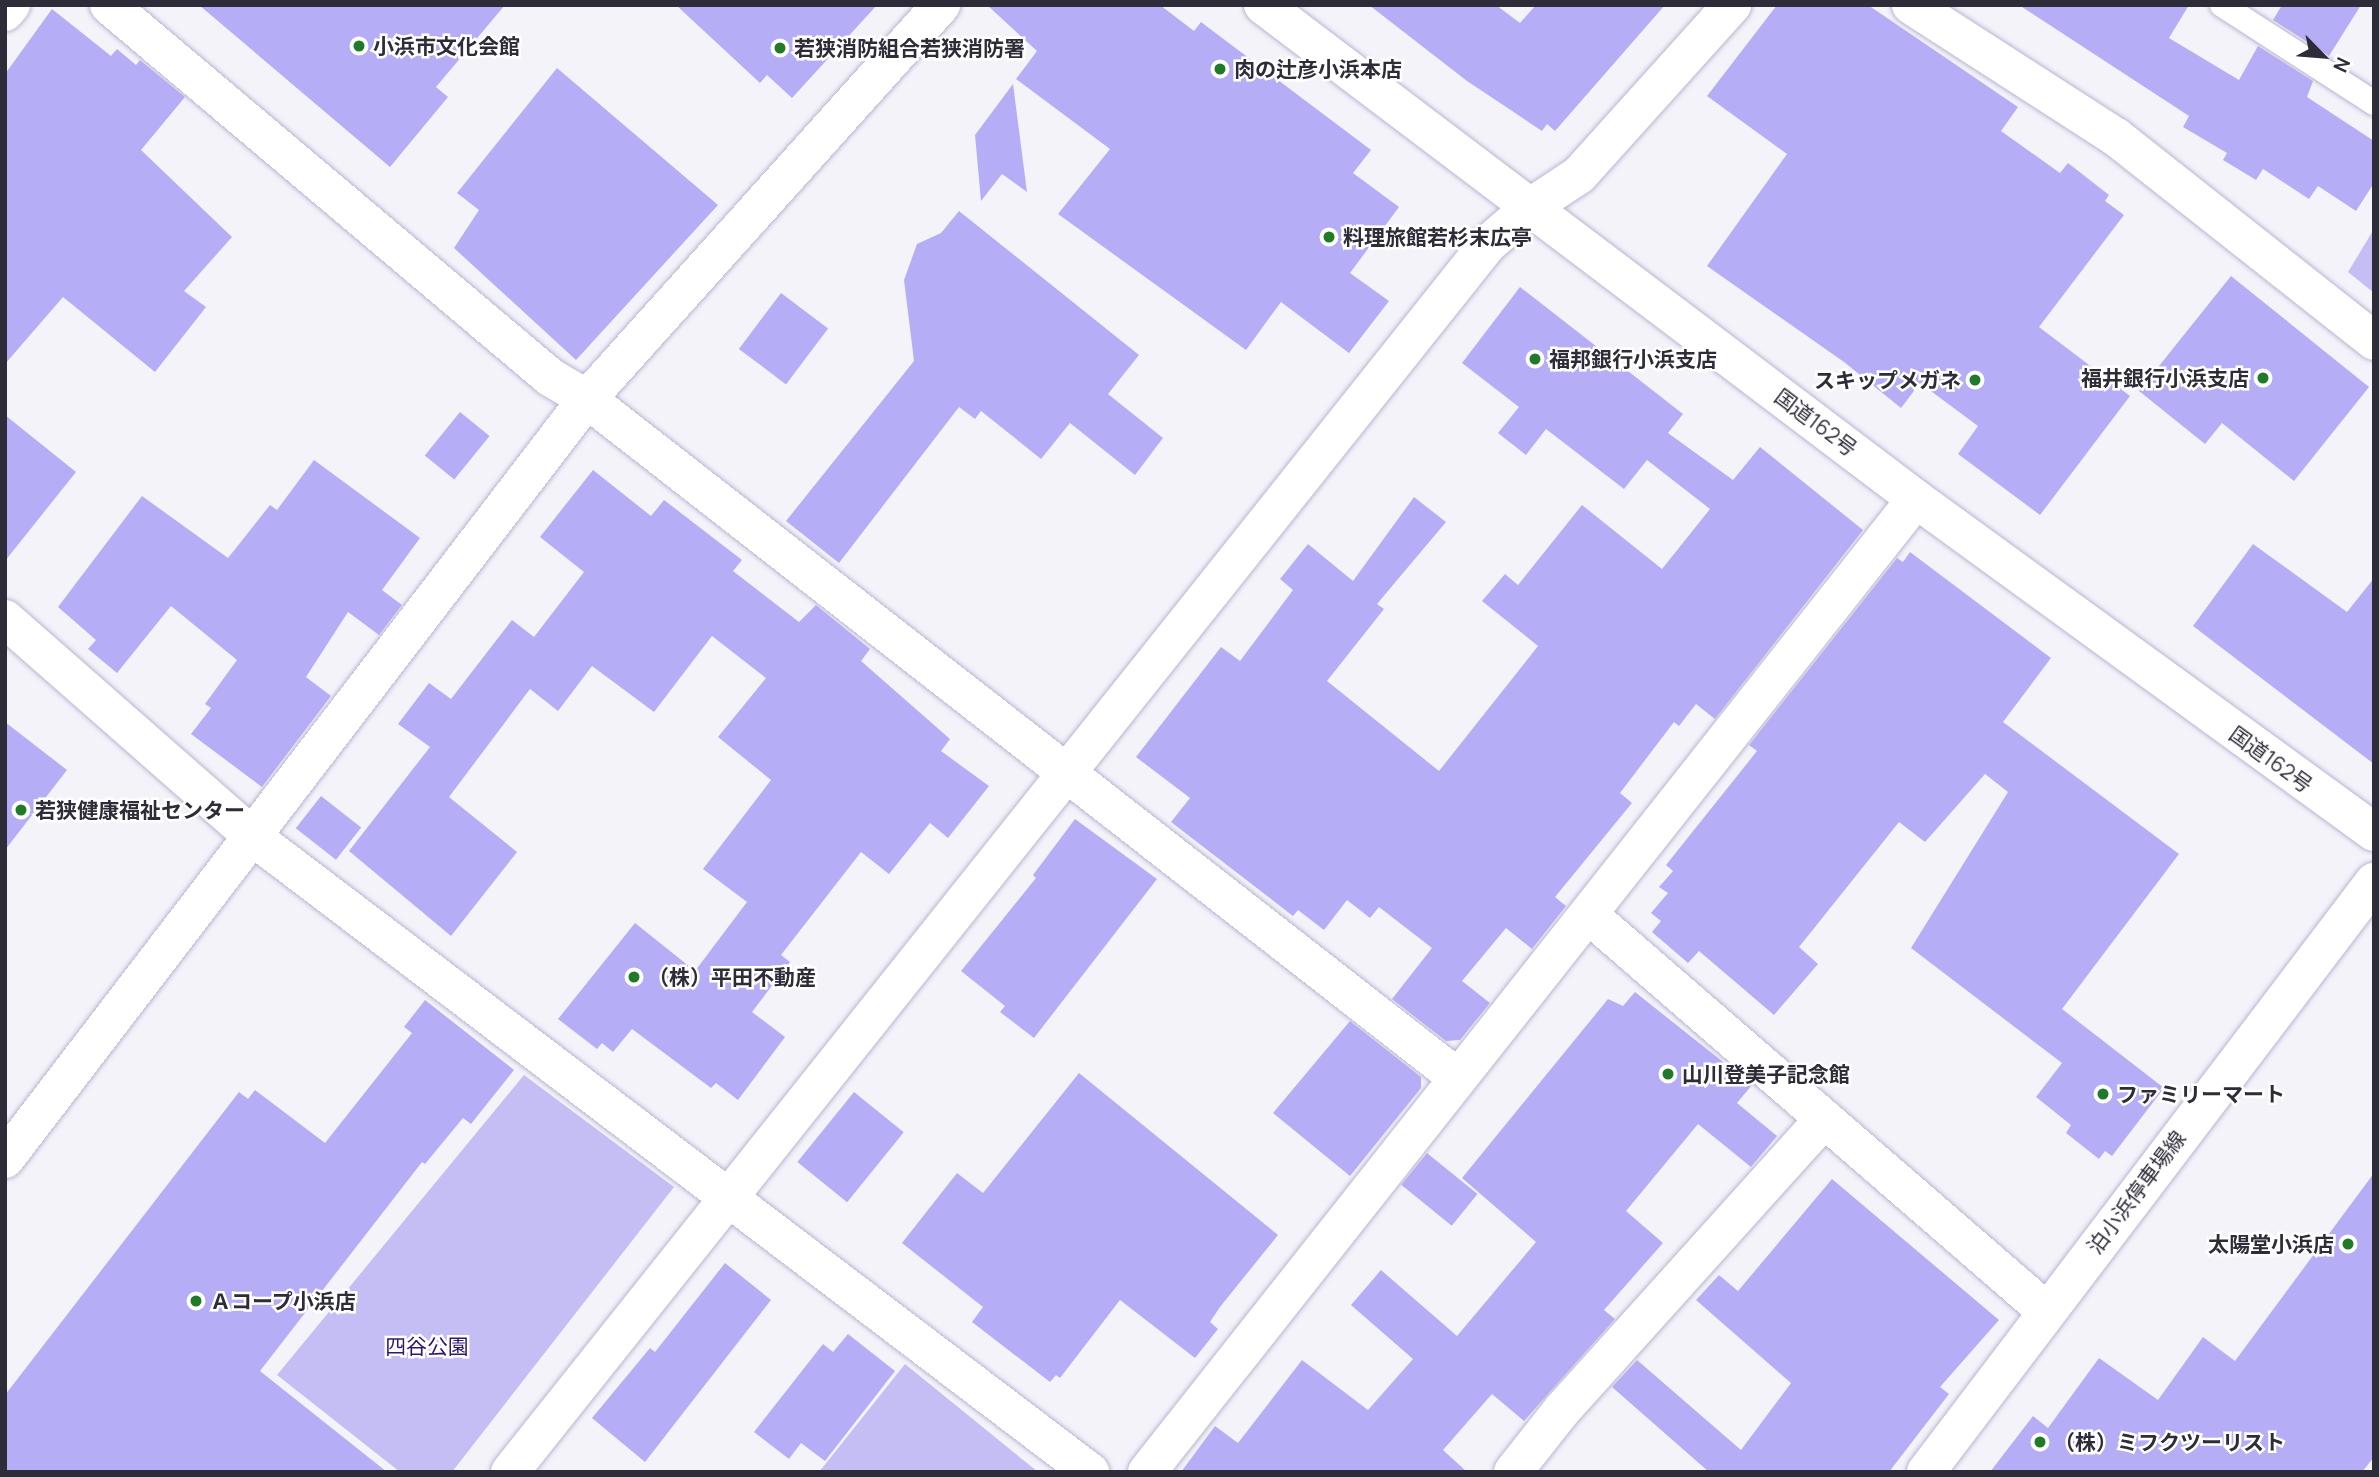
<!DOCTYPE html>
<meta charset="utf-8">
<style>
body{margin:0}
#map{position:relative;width:2379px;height:1477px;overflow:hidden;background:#f4f3fa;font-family:Manrope,"Noto Sans JP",sans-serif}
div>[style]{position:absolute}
.green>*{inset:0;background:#c4bef5}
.building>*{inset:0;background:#b6adf7;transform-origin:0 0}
.roads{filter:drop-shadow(0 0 2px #b8b5d3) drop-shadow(0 0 2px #b8b5d3)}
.service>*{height:24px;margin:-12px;padding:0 12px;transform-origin:12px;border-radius:12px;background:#fff}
.minor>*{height:38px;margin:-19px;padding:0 19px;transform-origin:19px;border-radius:19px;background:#fff}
.secondary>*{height:38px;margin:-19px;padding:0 19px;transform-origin:19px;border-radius:19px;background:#fff}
.trunk>*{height:38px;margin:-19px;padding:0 19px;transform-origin:19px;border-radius:19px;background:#fff}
.dots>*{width:19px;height:19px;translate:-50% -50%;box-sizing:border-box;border:4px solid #fff;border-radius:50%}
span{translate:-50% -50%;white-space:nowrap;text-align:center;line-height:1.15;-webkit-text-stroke:5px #fff;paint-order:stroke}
.poi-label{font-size:21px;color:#2d2c38;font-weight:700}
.left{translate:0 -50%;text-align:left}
.right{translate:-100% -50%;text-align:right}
.street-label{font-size:21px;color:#2d2c38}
.park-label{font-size:21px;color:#2f176a}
.frame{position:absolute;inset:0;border:7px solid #2d2c38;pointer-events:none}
.north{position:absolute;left:2288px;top:21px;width:70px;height:70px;-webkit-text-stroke:5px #fff;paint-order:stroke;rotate:115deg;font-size:19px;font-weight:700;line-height:28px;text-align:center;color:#2d2c38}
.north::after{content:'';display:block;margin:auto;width:24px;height:32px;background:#2d2c38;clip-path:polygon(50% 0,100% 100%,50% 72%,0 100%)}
</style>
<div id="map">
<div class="green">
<i style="clip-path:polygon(2374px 229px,2374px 293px,2348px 272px)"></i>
<i style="clip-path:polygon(524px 1075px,674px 1187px,452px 1472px,400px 1472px,277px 1375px)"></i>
<i style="clip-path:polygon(905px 1364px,1038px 1472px,819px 1472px)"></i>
</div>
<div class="building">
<i style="clip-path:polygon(199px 5px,505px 5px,436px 87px,448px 97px,390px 167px)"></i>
<i style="clip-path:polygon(676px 5px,877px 5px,792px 98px,767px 75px,760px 83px)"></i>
<i style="clip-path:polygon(987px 5px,1160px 5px,1194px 31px,1201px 22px,1371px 150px,1353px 173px,1399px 207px,1350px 273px,1389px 301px,1349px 353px,1281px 302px,1246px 350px,1058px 214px,1110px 149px,1016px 79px,1037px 51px)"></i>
<i style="clip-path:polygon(1369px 5px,1496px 5px,1520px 23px,1536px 5px,1665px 5px,1555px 131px,1547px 124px,1542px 131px,1467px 81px)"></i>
<i style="clip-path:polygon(1777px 5px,1868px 5px,2018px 107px,2001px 131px,2060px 173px,2068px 163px,2109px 195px,2105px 201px,2124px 215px,2039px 327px,2130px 396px,2040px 515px,1958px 454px,1978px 426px,1920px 383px,1901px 408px,1844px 362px,1707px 266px,1787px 154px,1707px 96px)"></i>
<i style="clip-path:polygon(2019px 5px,2189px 5px,2169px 38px,2239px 80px,2258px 46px,2313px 81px,2307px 97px,2374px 141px,2374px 183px,2356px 211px,2318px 186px,2309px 199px,2263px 169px,2256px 180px,2223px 160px,2227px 153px,2183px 127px,2189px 116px)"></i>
<i style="clip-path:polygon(2282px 5px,2361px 5px,2329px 56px,2273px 20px)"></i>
<i style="clip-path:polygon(52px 9px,111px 56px,117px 49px,136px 65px,140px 60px,185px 97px,141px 150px,232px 237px,184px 291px,206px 307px,155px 372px,63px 297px,5px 364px,5px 74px)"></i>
<i style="clip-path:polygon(557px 68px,718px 205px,576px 360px,454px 248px,479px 210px,457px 193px)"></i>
<i style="clip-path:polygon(1013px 84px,1027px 192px,1002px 174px,981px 201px,975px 135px)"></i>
<i style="clip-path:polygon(959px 211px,1139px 355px,1108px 394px,1163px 438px,1135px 475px,1070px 423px,1041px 459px,981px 411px,975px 419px,959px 407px,839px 563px,786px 521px,914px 361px,904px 280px,917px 244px,941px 233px)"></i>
<i style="clip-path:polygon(2231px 276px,2369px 387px,2294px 481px,2222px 423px,2205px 444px,2139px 391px)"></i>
<i style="clip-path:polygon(1520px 287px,1683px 414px,1668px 433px,1733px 480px,1760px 447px,1863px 530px,1715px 719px,1696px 704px,1679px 726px,1674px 722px,1620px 793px,1632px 803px,1555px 897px,1566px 906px,1532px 949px,1506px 928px,1462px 981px,1490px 1003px,1460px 1040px,1446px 1041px,1392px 999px,1432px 948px,1379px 907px,1370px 918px,1347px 900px,1324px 930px,1298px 910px,1293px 916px,1171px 822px,1190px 798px,1136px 757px,1221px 647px,1240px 661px,1293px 590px,1280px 579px,1308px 544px,1353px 581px,1414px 497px,1446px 522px,1377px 604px,1384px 609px,1327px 681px,1439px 771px,1538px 646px,1482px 601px,1505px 574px,1518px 585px,1582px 505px,1662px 569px,1710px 509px,1647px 460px,1624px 489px,1546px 429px,1526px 455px,1498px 433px,1519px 407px,1462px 363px)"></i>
<i style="left:781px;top:293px;width:59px;height:70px;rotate:37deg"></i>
<i style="left:460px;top:412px;width:38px;height:56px;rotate:39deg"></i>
<i style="clip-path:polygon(5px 415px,76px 472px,5px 561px)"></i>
<i style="clip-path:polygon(314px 460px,420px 538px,382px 590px,402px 605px,379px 635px,348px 612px,306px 677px,331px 696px,262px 787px,191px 734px,211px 708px,205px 704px,237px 660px,171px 606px,117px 673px,88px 649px,96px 640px,58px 607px,142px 496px,228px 558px,270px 505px,277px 510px)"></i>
<i style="clip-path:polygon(593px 470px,651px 516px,664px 500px,742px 560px,733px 571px,799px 622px,816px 605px,870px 649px,861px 661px,950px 739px,941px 751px,989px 786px,948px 838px,930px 823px,889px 874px,861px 852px,781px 955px,790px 962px,752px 1012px,785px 1037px,738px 1100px,716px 1083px,711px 1088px,632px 1029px,613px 1052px,602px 1043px,597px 1049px,558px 1019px,635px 923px,695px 971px,747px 902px,703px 869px,771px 780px,718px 737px,766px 678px,712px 636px,654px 712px,592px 666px,558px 711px,530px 689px,449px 797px,517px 852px,451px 936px,349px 851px,430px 747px,398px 724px,429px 683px,451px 699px,512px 620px,534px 637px,584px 572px,540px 537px)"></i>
<i style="clip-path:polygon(2253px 544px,2347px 612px,2374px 578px,2374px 764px,2193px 626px)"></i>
<i style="clip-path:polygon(1910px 552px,2051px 658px,2003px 722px,2179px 854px,2062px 1009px,2164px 1088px,2112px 1156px,2105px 1151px,2099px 1159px,2066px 1133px,2071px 1125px,2036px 1097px,2062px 1063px,1911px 948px,2008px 792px,1985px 774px,1925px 842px,1899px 822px,1799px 947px,1818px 964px,1774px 1015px,1699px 951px,1688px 963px,1652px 932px,1661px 921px,1651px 913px,1668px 893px,1659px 887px,1673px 871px,1666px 865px,1757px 751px,1749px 745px,1897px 558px,1903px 562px)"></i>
<i style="clip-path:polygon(5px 722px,67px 770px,5px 850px)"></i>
<i style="left:321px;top:796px;width:51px;height:41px;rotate:38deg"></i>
<i style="clip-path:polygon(1075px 819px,1157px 879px,1034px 1038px,1000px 1012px,1005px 1006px,961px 971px,1036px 878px,1033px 875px)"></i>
<i style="clip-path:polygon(1635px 992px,1752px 1085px,1737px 1103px,1777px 1136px,1751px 1167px,1698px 1124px,1626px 1211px,1663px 1243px,1604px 1310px,1615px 1319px,1524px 1421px,1492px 1394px,1443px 1450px,1467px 1472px,1181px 1472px,1215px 1426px,1238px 1443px,1302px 1360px,1368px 1410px,1413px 1359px,1351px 1305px,1381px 1270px,1457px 1336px,1536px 1242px,1462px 1178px,1608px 999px,1623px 1006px)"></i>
<i style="clip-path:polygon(425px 1000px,514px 1070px,471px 1124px,463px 1118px,425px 1164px,422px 1162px,260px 1371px,387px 1472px,5px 1472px,5px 1395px,239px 1092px,248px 1099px,255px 1090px,325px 1143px,412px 1033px,404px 1027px)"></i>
<i style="clip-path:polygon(1350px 1021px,1421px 1077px,1421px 1088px,1350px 1176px,1273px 1113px)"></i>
<i style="clip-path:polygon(1079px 1073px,1278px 1235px,1220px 1307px,1210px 1322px,1218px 1329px,1195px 1358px,1120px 1300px,1060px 1378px,1056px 1375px,1050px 1382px,972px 1322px,983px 1307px,902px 1243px,957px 1173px,983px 1193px)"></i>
<i style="left:854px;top:1092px;width:64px;height:90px;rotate:39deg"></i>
<i style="left:1427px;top:1153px;width:65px;height:41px;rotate:39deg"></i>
<i style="clip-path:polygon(2374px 1173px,2374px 1457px,2362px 1472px,1990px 1472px,2033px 1416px,2048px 1428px,2099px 1358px,2158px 1400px,2203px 1337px,2235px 1361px)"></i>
<i style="clip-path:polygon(1832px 1179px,1999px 1320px,1940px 1387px,1949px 1394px,1889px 1472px,1709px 1472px,1612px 1387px,1637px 1360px,1741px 1450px,1791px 1383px,1696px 1300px,1719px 1275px,1738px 1291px)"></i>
<i style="clip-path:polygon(725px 1263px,771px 1300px,645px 1462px,592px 1418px,650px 1348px,655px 1352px)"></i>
<i style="clip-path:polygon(848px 1334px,895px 1371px,825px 1461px,801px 1443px,789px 1459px,754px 1432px,823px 1344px,833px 1352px)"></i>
</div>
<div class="roads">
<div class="service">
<i style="left:2222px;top:5px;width:181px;rotate:32.8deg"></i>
</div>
<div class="minor">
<i style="left:109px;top:5px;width:577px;rotate:40.15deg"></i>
<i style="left:550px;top:377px;width:43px;rotate:30.7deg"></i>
<i style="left:587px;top:399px;width:1104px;rotate:37.94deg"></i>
<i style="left:1911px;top:5px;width:244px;rotate:32.8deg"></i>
<i style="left:2116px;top:137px;width:329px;rotate:38.3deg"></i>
<i style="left:5px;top:12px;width:9px;rotate:-49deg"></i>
<i style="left:5px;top:619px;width:330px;rotate:41.3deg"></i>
<i style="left:253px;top:837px;width:1051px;rotate:37.19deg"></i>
<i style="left:1589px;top:915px;width:603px;rotate:40.9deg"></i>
<i style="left:5px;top:1159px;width:957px;rotate:-52.56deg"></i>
<i style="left:587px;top:399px;width:530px;rotate:-48.06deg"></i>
<i style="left:510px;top:1472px;width:1568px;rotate:-51.47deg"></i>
<i style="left:1487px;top:245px;width:60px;rotate:-40.9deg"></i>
<i style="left:1532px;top:206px;width:56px;rotate:-33.4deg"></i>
<i style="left:1579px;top:175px;width:229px;rotate:-48deg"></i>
<i style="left:1147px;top:1472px;width:1240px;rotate:-51.68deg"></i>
<i style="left:1513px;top:1472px;width:79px;rotate:-51.7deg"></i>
<i style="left:1562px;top:1410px;width:392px;rotate:-48deg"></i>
</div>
<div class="secondary">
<i style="left:1926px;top:1472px;width:741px;rotate:-52.79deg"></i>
</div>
<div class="trunk">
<i style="left:1263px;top:5px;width:819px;rotate:37.11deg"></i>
<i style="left:1916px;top:499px;width:566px;rotate:36.02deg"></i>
</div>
</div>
<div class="dots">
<i style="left:359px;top:46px;background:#207a29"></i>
<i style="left:780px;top:48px;background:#207a29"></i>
<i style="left:1220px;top:69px;background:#207a29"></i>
<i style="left:1329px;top:237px;background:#207a29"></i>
<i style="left:1535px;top:359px;background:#207a29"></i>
<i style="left:2263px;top:378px;background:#207a29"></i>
<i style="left:1975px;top:380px;background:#207a29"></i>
<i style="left:21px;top:810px;background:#207a29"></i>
<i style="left:634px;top:977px;background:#207a29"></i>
<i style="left:1668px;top:1074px;background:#207a29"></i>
<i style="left:2103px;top:1094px;background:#207a29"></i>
<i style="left:2348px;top:1244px;background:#207a29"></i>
<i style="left:196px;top:1301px;background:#207a29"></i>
<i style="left:2040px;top:1442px;background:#207a29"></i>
</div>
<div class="poi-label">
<span class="left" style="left:373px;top:46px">小浜市文化会館</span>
<span class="left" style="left:794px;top:48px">若狭消防組合若狭消防署</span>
<span class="left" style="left:1234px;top:69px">肉の辻彦小浜本店</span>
<span class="left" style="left:1343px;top:237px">料理旅館若杉末広亭</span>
<span class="left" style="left:1549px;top:359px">福邦銀行小浜支店</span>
<span class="right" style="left:2249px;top:378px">福井銀行小浜支店</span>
<span class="right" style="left:1961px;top:380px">スキップメガネ</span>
<span class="left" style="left:35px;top:810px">若狭健康福祉センター</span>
<span class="left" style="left:648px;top:977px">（株）平田不動産</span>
<span class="left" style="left:1682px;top:1074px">山川登美子記念館</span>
<span class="left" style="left:2117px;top:1094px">ファミリーマート</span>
<span class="right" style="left:2334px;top:1244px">太陽堂小浜店</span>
<span class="left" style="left:210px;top:1301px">Ａコープ小浜店</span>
<span class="left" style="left:2054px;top:1442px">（株）ミフクツーリスト</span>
</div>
<div class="street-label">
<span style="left:1816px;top:422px;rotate:37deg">国道162号</span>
<span style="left:2271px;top:759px;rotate:36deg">国道162号</span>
<span style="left:2136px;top:1192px;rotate:-53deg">泊小浜停車場線</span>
</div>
<div class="park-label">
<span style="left:427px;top:1346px">四谷公園</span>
</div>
<div class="frame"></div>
<div class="north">N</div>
</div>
